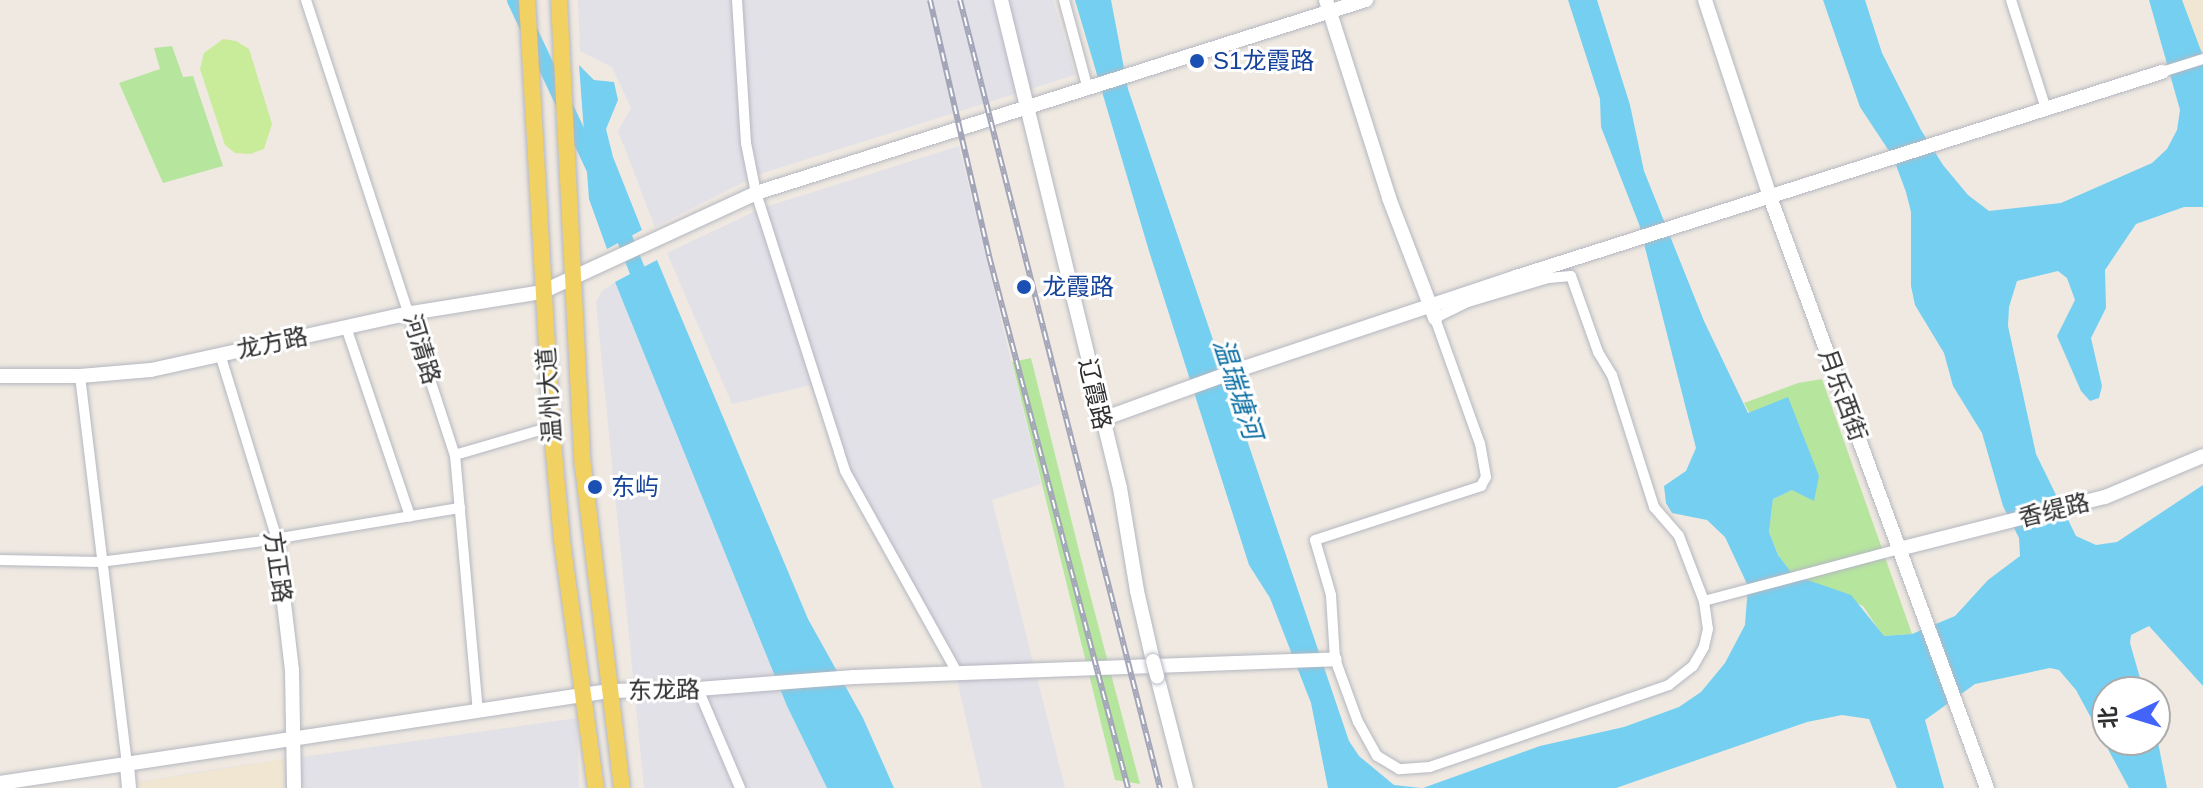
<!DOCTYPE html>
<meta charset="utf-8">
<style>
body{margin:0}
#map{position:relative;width:2203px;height:788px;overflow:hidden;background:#efe9e1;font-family:Helvetica,"Noto Sans SC",sans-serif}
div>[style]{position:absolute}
.industrial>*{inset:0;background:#e3e1e8}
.education>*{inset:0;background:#f0e6d1}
.green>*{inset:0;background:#b6e59e}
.pitch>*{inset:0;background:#c9ec9a}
.water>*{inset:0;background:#75cff0}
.river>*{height:16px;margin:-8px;padding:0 8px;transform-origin:8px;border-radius:8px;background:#75cff0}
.roads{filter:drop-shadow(0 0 2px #b4b7c1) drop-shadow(0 0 2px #b4b7c1)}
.street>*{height:10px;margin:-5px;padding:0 5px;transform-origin:5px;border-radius:5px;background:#fff}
.secondary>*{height:14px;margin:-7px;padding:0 7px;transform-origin:7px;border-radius:7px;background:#fff}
.primary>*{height:16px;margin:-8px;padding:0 8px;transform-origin:8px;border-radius:8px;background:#f2d163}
.rail>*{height:6px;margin-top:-3px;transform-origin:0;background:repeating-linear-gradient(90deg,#fff 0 9px,#a3a6b8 0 18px);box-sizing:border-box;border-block:2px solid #a3a6b8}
.bridges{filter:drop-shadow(0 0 2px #b4b7c1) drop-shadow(0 0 2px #b4b7c1)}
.secondary-bridge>*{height:14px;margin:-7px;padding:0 7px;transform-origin:7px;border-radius:7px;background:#fff}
.dots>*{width:22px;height:22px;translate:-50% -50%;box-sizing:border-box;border:4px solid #fff;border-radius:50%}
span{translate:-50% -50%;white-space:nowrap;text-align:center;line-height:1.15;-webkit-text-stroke:6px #fff;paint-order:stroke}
.transit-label{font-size:24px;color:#164399}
.left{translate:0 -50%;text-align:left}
.street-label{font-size:24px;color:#2e2e2e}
.water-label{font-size:26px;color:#0d6fa3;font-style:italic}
.north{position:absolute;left:2091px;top:676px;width:80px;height:80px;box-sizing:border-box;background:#fff;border:2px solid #ababab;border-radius:50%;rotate:266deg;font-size:22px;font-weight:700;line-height:32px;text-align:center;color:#2e2e2e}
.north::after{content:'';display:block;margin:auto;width:28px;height:36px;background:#4264fb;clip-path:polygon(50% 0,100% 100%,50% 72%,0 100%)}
</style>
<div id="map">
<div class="industrial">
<i style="clip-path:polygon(578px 0,1053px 0,1075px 75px,760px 174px,655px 227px,618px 131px,631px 108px,612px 67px,580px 51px)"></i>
<i style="clip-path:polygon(959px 146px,1041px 484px,992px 500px,1065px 788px,982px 788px,955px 671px,850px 490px,810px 385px,732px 404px,667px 253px,762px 208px)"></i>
<i style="clip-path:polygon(615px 282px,787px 706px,827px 788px,644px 788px,596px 302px,602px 291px)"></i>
<i style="clip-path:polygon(577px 718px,579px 788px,139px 788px,139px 782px,209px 770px)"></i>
</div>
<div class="education">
<i style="clip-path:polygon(2182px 0,2203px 0,2203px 56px,2195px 41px)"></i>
<i style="clip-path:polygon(285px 759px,285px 788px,139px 788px,139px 782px)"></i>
</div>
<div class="green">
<i style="clip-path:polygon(172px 46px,183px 77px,193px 76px,223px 166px,163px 183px,119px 83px,160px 69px,154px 48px)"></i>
<i style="clip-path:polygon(1031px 358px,1086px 579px,1140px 784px,1115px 780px,1012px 362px)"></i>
<i style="clip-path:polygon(1822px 379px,1874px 526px,1912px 634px,1883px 636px,1863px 606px,1792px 575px,1778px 555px,1769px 532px,1773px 499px,1792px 490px,1744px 403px,1798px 383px)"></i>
</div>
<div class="pitch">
<i style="clip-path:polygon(223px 39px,236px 41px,249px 49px,272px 124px,264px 149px,250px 154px,235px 153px,225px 145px,200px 69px,204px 53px)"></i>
</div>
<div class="water">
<i style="clip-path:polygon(1075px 0,1111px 0,1128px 89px,1349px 741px,1359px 756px,1394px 785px,1421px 788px,1328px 788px,1311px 703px,1270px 598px,1249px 565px,1149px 251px)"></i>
<i style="clip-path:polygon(1568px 0,1597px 0,1630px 105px,1644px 171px,1704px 321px,1748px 413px,1788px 397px,1819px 476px,1814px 501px,1792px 490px,1773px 499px,1769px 532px,1778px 555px,1793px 575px,1851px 595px,1884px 636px,1912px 634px,1955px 616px,1988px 580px,2020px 556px,2019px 538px,2003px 506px,1982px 433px,1953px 386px,1944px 353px,1915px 305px,1911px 286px,1911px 212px,1906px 192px,1893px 157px,1860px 107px,1823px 0,1865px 0,1882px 53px,1921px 130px,1943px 165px,1968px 195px,1989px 211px,2061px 203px,2152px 163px,2167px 149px,2177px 130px,2180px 110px,2149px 0,2182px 0,2203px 56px,2203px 207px,2184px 207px,2136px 224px,2105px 270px,2106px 308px,2091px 338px,2102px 386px,2099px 398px,2090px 401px,2081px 391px,2057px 336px,2075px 300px,2067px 278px,2058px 271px,2017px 281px,2009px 307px,2008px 326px,2036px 454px,2076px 536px,2096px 545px,2117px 542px,2203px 485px,2203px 686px,2149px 626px,2131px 635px,2130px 643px,2144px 692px,2107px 692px,2107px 740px,2155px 740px,2155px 727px,2167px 788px,2129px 788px,2076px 690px,2059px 670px,2050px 668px,1975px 684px,1925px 720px,1944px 788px,1897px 788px,1869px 719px,1842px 715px,1807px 722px,1616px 788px,1423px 788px,1540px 746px,1624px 727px,1679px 707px,1701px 692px,1725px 663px,1745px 625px,1748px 586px,1725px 537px,1707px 520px,1672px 513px,1666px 503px,1664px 486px,1686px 471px,1696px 448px,1639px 224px,1601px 127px,1600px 99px)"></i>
<i style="clip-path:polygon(579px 65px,594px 80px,614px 82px,618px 100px,606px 129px,613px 157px,642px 230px,607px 249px,589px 199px)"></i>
<i style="clip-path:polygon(657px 260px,808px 619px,863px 718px,894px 788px,827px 788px,787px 706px,615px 282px)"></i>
</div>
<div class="river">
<i style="left:515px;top:0;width:186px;rotate:64.8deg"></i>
<i style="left:617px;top:219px;width:76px;rotate:68.5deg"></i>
</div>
<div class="roads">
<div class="street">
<i style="left:306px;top:0;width:479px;rotate:71.9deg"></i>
<i style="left:455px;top:455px;width:257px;rotate:84.9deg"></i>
<i style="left:737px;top:0;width:143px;rotate:86.4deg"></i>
<i style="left:746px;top:143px;width:51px;rotate:78.7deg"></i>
<i style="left:756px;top:193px;width:272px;rotate:72.2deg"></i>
<i style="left:839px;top:452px;width:20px;rotate:72deg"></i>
<i style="left:845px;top:471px;width:232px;rotate:60.9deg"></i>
<i style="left:1064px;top:0;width:89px;rotate:75deg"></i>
<i style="left:2011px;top:0;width:114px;rotate:72.2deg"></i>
<i style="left:2162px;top:72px;width:43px;rotate:-17.6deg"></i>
<i style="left:1571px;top:276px;width:81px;rotate:70.4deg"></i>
<i style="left:1598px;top:352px;width:27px;rotate:59deg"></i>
<i style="left:1612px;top:375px;width:139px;rotate:72.3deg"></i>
<i style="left:1654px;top:507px;width:38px;rotate:49deg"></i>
<i style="left:1679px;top:536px;width:70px;rotate:69deg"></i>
<i style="left:1704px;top:601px;width:28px;rotate:82deg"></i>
<i style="left:1708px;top:629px;width:18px;rotate:103deg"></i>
<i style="left:1704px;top:647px;width:22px;rotate:120deg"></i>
<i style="left:1693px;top:666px;width:31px;rotate:142deg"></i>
<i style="left:1669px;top:685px;width:253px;rotate:161.1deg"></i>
<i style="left:1430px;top:767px;width:31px;rotate:176deg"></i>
<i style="left:1399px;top:769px;width:26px;rotate:-149deg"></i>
<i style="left:1377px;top:756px;width:39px;rotate:-119deg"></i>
<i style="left:1358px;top:722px;width:67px;rotate:-110.1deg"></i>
<i style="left:1335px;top:659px;width:64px;rotate:-93.6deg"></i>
<i style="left:1331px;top:595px;width:57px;rotate:-106.2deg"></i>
<i style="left:1315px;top:540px;width:175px;rotate:-18deg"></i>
<i style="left:1481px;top:486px;width:10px;rotate:-61deg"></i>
<i style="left:1486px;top:477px;width:34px;rotate:-100deg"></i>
<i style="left:1480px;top:444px;width:134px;rotate:-109.7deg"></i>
<i style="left:1435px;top:318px;width:37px;rotate:-26deg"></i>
<i style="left:1468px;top:302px;width:84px;rotate:-16.7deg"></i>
<i style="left:1548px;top:278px;width:23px;rotate:-5deg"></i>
<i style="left:346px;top:327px;width:200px;rotate:71.3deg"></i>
<i style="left:220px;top:354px;width:190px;rotate:72.9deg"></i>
<i style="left:80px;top:376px;width:392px;rotate:83.1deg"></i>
<i style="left:455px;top:455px;width:100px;rotate:-16.3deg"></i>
<i style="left:0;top:560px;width:100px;rotate:1.1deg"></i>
<i style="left:100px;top:562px;width:157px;rotate:-7.3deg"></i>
<i style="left:256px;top:542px;width:207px;rotate:-9.5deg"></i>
<i style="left:1704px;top:601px;width:202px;rotate:-14.9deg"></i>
<i style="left:698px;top:689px;width:108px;rotate:67deg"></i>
</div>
<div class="secondary">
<i style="left:1001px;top:0;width:502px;rotate:76.3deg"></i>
<i style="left:1120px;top:488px;width:104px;rotate:80.6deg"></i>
<i style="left:1137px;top:591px;width:72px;rotate:77.1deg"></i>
<i style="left:1326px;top:0;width:208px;rotate:72.3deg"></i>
<i style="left:1389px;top:198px;width:129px;rotate:69deg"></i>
<i style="left:1705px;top:0;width:207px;rotate:71.7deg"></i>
<i style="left:1770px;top:197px;width:630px;rotate:69.84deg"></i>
<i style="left:0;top:376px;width:80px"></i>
<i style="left:80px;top:376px;width:71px;rotate:-4.8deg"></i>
<i style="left:151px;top:370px;width:266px;rotate:-12.4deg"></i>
<i style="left:411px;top:313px;width:133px;rotate:-9.1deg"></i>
<i style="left:542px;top:292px;width:236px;rotate:-24.8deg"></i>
<i style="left:756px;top:193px;width:640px;rotate:-17.56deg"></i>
<i style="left:1100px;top:420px;width:147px;rotate:-19.9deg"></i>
<i style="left:1238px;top:370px;width:293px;rotate:-18.5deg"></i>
<i style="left:1516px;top:277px;width:678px;rotate:-17.61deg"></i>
<i style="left:276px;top:536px;width:135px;rotate:83.2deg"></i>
<i style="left:292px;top:670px;width:118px;rotate:89deg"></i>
<i style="left:1899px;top:549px;width:212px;rotate:-14.2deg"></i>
<i style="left:2105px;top:497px;width:106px;rotate:-22.7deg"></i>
<i style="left:1157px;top:676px;width:116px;rotate:75.5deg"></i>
<i style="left:127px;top:765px;width:23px;rotate:85deg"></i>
<i style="left:0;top:783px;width:616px;rotate:-8.59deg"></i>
<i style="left:609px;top:691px;width:89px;rotate:-1.3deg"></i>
<i style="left:698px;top:689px;width:156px;rotate:-4.4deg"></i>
<i style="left:854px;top:677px;width:481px;rotate:-2.1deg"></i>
</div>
<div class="primary">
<i style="left:527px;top:0;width:432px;rotate:86.7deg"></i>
<i style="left:552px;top:431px;width:110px;rotate:84.8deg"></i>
<i style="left:562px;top:541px;width:249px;rotate:82.2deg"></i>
<i style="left:559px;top:0;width:467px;rotate:87.1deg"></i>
<i style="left:583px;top:466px;width:324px;rotate:83.1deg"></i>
</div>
</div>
<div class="rail">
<i style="left:930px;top:0;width:263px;rotate:77deg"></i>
<i style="left:989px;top:256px;width:550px;rotate:75.36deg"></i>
<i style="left:960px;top:0;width:813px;rotate:75.76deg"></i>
</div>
<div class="bridges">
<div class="secondary-bridge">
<i style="left:1153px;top:661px;width:16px;rotate:75deg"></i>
</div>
</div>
<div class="dots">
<i style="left:1197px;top:61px;background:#1a4fb4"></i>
<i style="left:1024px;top:287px;background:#1a4fb4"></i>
<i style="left:595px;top:487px;background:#1a4fb4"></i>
</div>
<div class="transit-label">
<span class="left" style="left:1213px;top:61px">S1龙霞路</span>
<span class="left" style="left:1042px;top:287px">龙霞路</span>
<span class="left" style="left:611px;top:487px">东屿</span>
</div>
<div class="street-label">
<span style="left:272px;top:343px;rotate:-12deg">龙方路</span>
<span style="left:422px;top:349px;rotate:73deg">河清路</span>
<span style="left:1095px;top:394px;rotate:77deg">辽霞路</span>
<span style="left:549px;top:395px;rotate:-94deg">温州大道</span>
<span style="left:1843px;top:395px;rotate:70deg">月乐西街</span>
<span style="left:2054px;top:510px;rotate:-14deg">香缇路</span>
<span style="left:278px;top:567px;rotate:82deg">方正路</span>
<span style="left:664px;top:690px;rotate:-1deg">东龙路</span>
</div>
<div class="water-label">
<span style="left:1237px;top:389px;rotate:72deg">温瑞塘河</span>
</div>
<div class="north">北</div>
</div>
